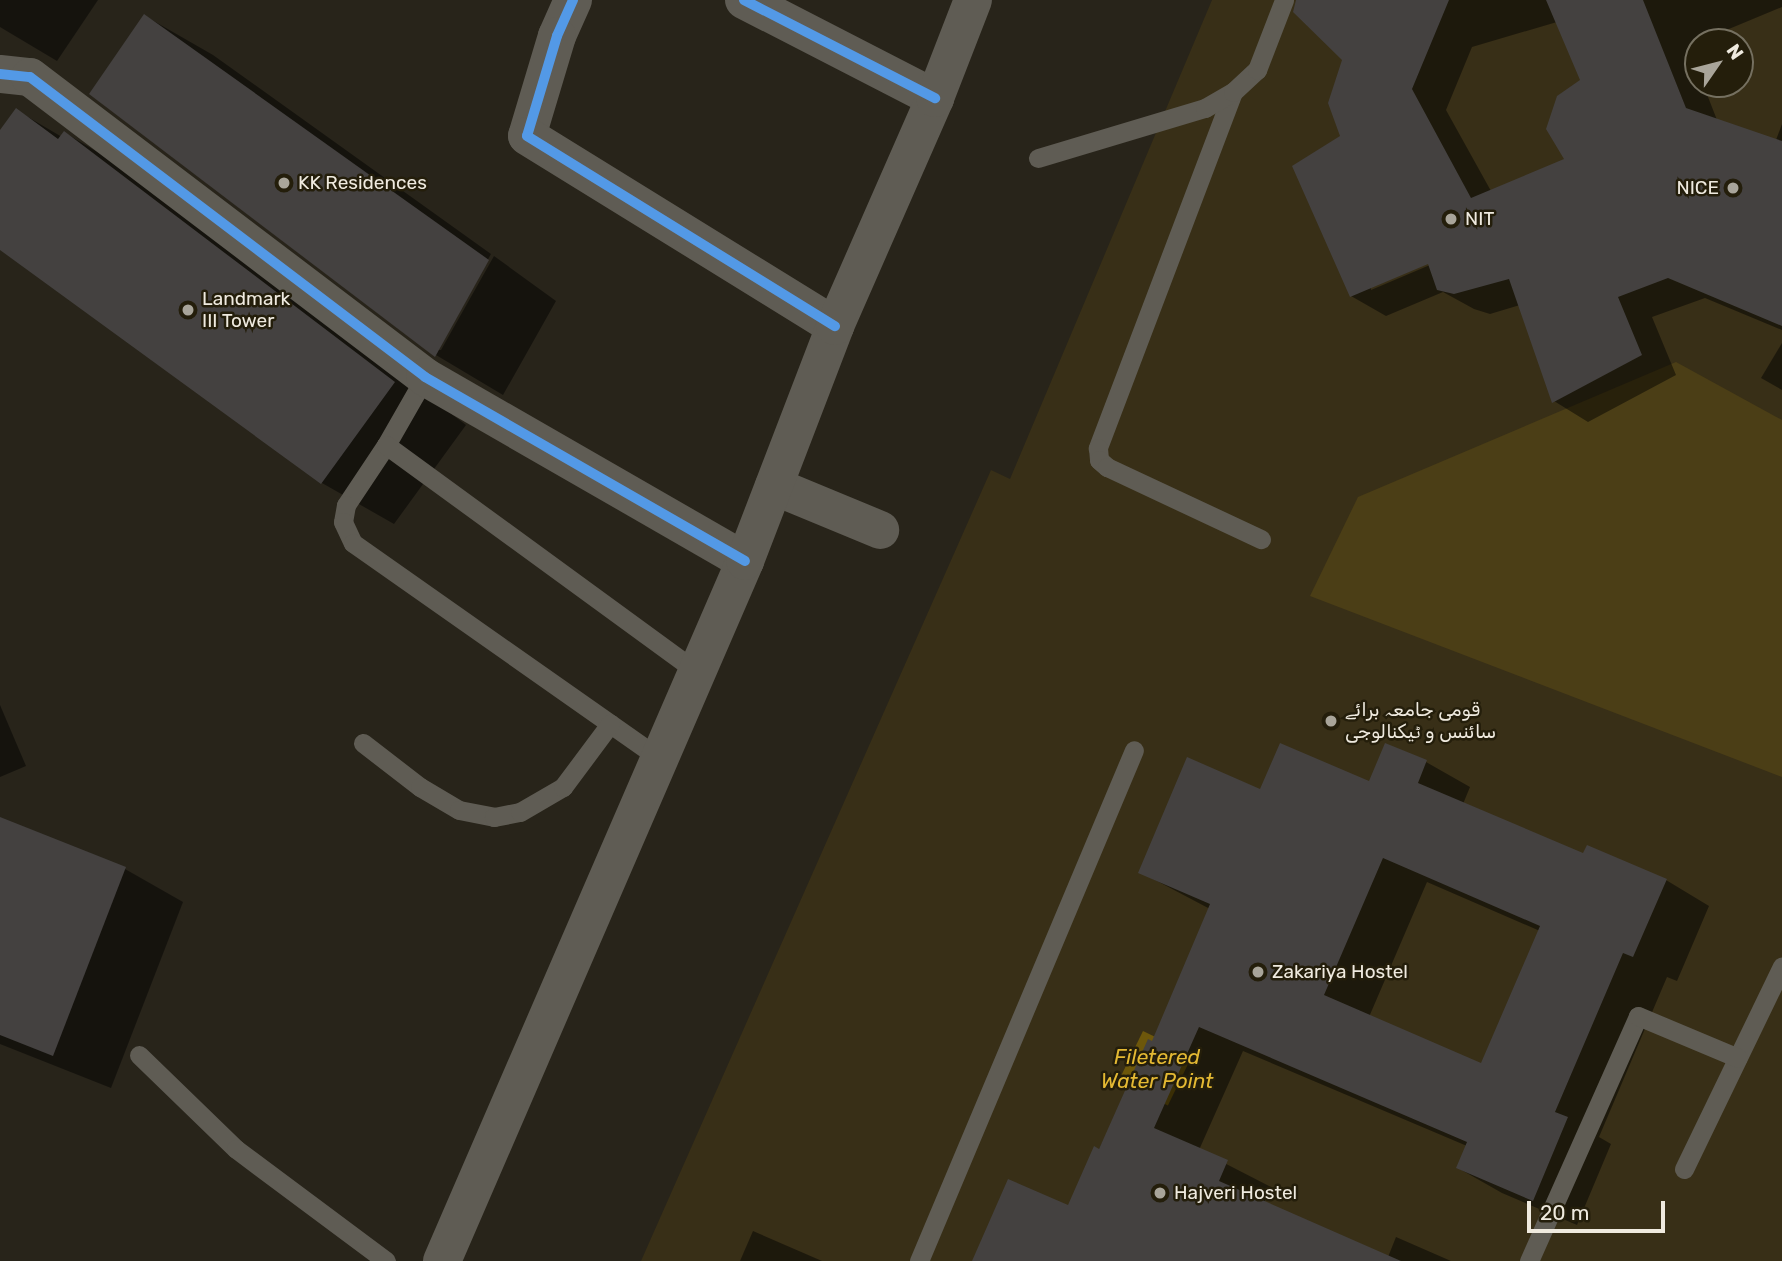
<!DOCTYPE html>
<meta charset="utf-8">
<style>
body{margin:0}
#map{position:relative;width:1782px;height:1261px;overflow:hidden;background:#28241a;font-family:Rubik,"Noto Naskh Arabic",sans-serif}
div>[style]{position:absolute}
.built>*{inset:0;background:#382f17}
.green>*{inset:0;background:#4b3e16}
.water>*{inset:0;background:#6d570b;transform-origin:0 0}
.shadow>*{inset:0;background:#0007}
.building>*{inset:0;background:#444140}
.lane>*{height:19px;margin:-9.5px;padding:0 9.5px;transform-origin:9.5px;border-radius:9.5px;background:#5f5c54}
.street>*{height:38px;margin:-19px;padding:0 19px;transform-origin:19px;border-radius:19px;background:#5f5c54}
.secondary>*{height:38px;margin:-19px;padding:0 19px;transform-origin:19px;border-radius:19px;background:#5f5c54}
.cycleway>*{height:10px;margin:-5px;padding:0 5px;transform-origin:5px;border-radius:5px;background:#5399e6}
.dots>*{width:19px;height:19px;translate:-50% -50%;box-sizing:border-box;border:4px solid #241e0b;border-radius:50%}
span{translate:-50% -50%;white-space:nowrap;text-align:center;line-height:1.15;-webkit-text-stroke:5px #241e0b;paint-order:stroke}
.poi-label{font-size:19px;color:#efeadf}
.left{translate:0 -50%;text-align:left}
.right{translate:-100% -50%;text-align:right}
.water-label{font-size:21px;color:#e4b933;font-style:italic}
.north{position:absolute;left:1684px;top:28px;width:70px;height:70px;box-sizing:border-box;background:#241e0b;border:2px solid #757060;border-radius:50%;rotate:55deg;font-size:19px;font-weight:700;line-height:28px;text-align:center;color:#efeadf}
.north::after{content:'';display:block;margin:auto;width:24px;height:32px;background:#a9a59a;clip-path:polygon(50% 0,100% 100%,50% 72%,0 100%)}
.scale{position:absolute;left:1527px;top:1201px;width:138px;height:32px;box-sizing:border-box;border:4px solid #efeadf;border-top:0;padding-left:9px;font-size:21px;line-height:24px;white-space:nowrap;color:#efeadf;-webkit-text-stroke:5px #241e0b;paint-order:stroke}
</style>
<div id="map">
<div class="built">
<i style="clip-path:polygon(evenodd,1212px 0,1782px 0,1782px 1261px,641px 1261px,991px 470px,1010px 479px,1212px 0,1698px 42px,1740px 42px,1740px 84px,1698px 84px,1698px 42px)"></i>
</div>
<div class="green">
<i style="clip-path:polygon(1676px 362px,1782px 420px,1782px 777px,1310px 596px,1358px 497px)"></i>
</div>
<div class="water">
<i style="left:1143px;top:1031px;width:55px;height:56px;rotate:26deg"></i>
</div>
<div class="shadow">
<i style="clip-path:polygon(0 0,98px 0,57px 61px,0 27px)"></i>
<i style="clip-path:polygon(evenodd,1296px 0,1782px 0,1782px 7px,1688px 46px,1698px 72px,1698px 84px,1703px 84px,1717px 120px,1776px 140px,1782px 124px,1782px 330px,1705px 298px,1652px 317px,1676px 375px,1588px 422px,1554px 401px,1520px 305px,1490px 314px,1474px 309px,1443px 292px,1386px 316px,1351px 296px,1343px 137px,1344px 59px,1296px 0,1557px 22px,1582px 81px,1567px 160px,1491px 191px,1446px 110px,1472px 47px,1557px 22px,1296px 0,1435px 259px,1437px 262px,1371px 290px,1371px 286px,1435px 259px)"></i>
<i style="clip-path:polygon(145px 16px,213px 55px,491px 254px,437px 350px,441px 350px,494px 256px,556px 301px,503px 395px,436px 355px)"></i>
<i style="clip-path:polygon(16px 110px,62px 137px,65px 133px,137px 175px,466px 425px,394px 524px,322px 483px,0 248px,0 133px)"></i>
<i style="clip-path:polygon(1782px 343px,1782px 390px,1761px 378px)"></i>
<i style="clip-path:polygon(0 705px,26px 766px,0 777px)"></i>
<i style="clip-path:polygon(evenodd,1386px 745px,1426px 762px,1470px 787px,1463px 804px,1584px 855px,1666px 880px,1709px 906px,1677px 981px,1667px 977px,1599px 1137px,1611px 1144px,1577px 1225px,1502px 1193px,1458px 1168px,1467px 1146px,1243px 1051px,1199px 1150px,1271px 1187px,1264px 1203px,1388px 1257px,1396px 1237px,1451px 1261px,976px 1261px,1069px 1208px,1153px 1043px,1210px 909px,1140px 872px,1261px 791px,1370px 783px,1386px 745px,1427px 882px,1540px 931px,1482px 1066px,1369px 1017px,1427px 882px)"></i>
<i style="clip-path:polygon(0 819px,125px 869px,183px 902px,111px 1088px,0 1044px)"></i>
<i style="clip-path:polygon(753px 1231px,822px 1261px,740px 1261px)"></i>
</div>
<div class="building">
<i style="clip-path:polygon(1296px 0,1449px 0,1412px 89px,1471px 198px,1564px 159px,1546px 129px,1557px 96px,1580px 80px,1546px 0,1643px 0,1686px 108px,1782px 141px,1782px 326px,1668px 278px,1618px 297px,1642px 355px,1552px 403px,1509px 279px,1454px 294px,1437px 290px,1428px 264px,1350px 297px,1292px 166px,1340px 136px,1328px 103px,1342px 60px,1293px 12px)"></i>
<i style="clip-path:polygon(144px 14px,489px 260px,435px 357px,89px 94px)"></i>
<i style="clip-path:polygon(16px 108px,58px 139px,64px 131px,395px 382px,321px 484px,0 250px,0 130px)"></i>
<i style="clip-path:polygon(evenodd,1280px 743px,1369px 781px,1385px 743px,1427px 760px,1418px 783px,1583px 853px,1587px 845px,1667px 879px,1633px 957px,1623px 953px,1555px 1112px,1568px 1117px,1533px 1201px,1456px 1168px,1467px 1142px,1199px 1027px,1154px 1128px,1228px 1160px,1219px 1181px,1401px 1261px,972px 1261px,1008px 1179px,1068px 1205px,1094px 1146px,1099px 1149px,1148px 1039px,1152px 1041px,1210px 904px,1138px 873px,1187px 757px,1260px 789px,1280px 743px,1383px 858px,1540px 926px,1481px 1063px,1324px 995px,1383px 858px)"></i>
<i style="clip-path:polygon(0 817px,126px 867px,53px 1056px,0 1035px)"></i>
</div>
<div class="lane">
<i style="left:1233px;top:92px;width:381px;rotate:110.8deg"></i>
<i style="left:1098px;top:448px;width:12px;rotate:85deg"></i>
<i style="left:1099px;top:460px;width:11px;rotate:41deg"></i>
<i style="left:1107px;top:467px;width:170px;rotate:25.1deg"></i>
<i style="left:1038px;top:158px;width:174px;rotate:-16.7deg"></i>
<i style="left:1205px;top:108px;width:32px;rotate:-30deg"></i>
<i style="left:1233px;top:92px;width:33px;rotate:-43deg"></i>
<i style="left:1257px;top:70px;width:75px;rotate:-68.9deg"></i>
<i style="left:425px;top:377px;width:78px;rotate:119.8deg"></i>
<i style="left:386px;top:445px;width:72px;rotate:123.7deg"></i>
<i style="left:346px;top:505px;width:17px;rotate:100deg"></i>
<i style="left:343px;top:522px;width:23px;rotate:65deg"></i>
<i style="left:353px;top:543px;width:375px;rotate:35.1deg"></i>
<i style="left:386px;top:445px;width:385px;rotate:36.1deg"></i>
<i style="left:363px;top:743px;width:72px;rotate:37.7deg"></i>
<i style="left:420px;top:787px;width:45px;rotate:30.5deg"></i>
<i style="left:459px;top:810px;width:36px;rotate:11deg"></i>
<i style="left:494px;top:817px;width:26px;rotate:-11deg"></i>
<i style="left:520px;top:812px;width:50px;rotate:-30.2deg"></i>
<i style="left:563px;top:787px;width:79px;rotate:-53.3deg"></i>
<i style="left:139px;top:1055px;width:135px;rotate:44.1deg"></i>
<i style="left:236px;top:1149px;width:187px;rotate:36.7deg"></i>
<i style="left:1684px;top:1169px;width:225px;rotate:-64.2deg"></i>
<i style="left:919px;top:1261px;width:554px;rotate:-67.18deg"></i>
<i style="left:1529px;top:1261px;width:268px;rotate:-66deg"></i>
<i style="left:1638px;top:1016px;width:108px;rotate:22.8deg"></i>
</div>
<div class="street">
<i style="left:573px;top:0;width:39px;rotate:114deg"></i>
<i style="left:557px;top:36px;width:104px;rotate:106.7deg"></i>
<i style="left:527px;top:136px;width:362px;rotate:31.7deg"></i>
<i style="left:744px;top:0;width:215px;rotate:27.2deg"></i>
<i style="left:0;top:74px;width:30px;rotate:6deg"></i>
<i style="left:30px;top:77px;width:496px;rotate:37.2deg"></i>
<i style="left:425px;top:377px;width:369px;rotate:29.9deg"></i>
</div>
<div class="secondary">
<i style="left:774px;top:486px;width:115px;rotate:22.5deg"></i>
<i style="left:442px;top:1261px;width:763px;rotate:-66.59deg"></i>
<i style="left:745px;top:561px;width:252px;rotate:-69deg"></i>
<i style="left:835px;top:326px;width:249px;rotate:-66.3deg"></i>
<i style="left:935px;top:98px;width:105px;rotate:-68.8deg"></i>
</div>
<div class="cycleway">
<i style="left:573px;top:0;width:39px;rotate:114deg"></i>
<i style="left:557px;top:36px;width:104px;rotate:106.7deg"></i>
<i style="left:527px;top:136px;width:362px;rotate:31.7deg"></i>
<i style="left:744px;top:0;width:215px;rotate:27.2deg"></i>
<i style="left:0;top:74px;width:30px;rotate:6deg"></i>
<i style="left:30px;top:77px;width:496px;rotate:37.2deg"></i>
<i style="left:425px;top:377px;width:369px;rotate:29.9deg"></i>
</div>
<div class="dots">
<i style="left:284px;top:183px;background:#a9a59a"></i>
<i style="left:1733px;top:188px;background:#a9a59a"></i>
<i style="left:1451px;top:219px;background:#a9a59a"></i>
<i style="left:188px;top:310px;background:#a9a59a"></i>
<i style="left:1331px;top:721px;background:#a9a59a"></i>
<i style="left:1258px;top:972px;background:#a9a59a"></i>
<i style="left:1160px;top:1193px;background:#a9a59a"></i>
</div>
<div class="poi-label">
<span class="left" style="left:298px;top:183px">KK Residences</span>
<span class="right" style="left:1719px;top:188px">NICE</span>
<span class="left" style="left:1465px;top:219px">NIT</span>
<span class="left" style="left:202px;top:310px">Landmark<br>III Tower</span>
<span class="left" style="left:1345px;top:721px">قومی جامعہ برائے<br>سائنس و ٹیکنالوجی</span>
<span class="left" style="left:1272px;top:972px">Zakariya Hostel</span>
<span class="left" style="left:1174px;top:1193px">Hajveri Hostel</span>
</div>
<div class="water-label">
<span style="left:1157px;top:1069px">Filetered<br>Water Point</span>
</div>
<div class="north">N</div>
<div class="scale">20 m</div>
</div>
